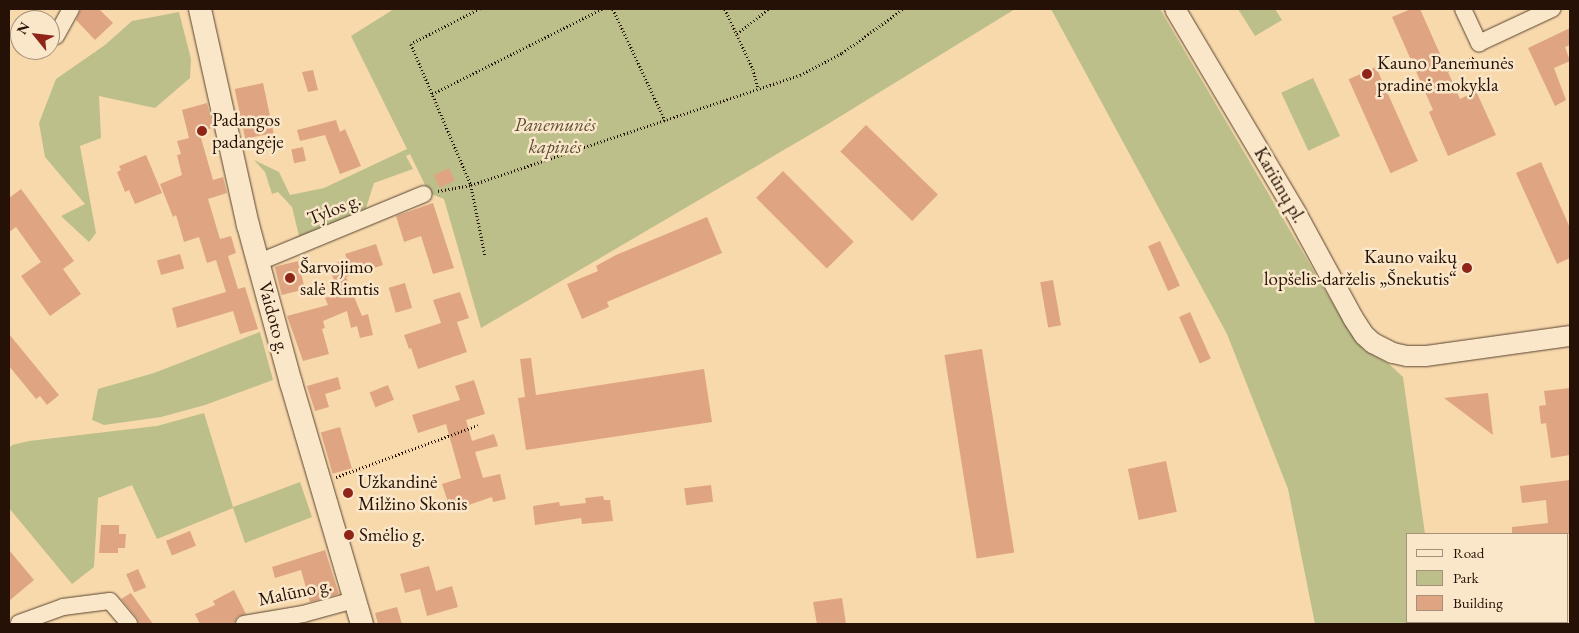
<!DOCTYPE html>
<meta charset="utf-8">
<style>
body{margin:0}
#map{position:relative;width:1579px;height:633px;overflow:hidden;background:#f7d9ac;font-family:"EB Garamond",serif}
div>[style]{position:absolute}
.green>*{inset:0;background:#bcbf8a;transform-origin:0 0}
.building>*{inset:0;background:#dfa582;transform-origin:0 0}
.path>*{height:2.5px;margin-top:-1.25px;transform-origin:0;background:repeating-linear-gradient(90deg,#251105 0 1px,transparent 0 3.5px)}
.roads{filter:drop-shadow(0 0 1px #5a432f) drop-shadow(0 0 1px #5a432f)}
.minor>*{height:16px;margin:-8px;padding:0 8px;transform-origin:8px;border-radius:8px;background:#fae6c9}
.tertiary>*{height:20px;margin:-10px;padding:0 10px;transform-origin:10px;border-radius:10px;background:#fae6c9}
.secondary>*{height:22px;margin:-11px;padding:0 11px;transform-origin:11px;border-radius:11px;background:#fae6c9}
.dots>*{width:14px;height:14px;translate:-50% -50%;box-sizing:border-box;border:2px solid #fae6c9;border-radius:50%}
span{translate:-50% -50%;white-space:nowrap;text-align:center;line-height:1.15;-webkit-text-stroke:5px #fae6c9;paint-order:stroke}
.poi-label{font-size:19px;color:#251105}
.left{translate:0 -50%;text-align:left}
.right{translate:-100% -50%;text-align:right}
.park-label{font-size:19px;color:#5a4e34;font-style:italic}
.street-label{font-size:19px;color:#251105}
.frame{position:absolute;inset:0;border:10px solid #251105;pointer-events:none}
.legend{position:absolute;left:1406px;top:533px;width:162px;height:90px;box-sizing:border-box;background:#fae6c9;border:1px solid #a5917b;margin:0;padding:6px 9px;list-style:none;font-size:15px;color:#251105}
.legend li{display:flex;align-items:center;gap:10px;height:25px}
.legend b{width:25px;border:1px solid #a5917b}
.north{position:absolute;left:10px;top:10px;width:50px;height:50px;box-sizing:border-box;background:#fae6c9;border:1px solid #a5917b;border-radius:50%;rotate:299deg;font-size:14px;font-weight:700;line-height:20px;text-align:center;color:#251105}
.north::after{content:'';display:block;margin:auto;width:18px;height:22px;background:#8f2418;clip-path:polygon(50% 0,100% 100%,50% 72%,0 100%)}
</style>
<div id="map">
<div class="green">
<i style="clip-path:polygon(394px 9px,1015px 9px,823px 127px,481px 328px,444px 199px,429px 193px,410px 154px,406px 156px,413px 169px,374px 183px,365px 211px,296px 243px,295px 237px,299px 236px,292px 207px,278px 192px,272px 194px,265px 172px,254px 160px,279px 172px,290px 195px,324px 188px,407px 149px,351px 36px)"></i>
<i style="clip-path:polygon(1051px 9px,1160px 9px,1349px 331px,1364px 350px,1389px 364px,1403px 377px,1425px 534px,1408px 534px,1408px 622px,1437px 622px,1438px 624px,1315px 624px,1288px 489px,1227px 334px)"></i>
<i style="clip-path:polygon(1238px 9px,1275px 9px,1282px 20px,1255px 36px)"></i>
<i style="clip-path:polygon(179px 12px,191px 59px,190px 78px,155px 108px,99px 96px,101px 138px,80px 146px,96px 233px,89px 242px,61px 216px,85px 204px,45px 157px,39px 123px,56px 79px,105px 45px,132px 21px)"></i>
<i style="left:1313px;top:78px;width:64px;height:35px;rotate:65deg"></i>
<i style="clip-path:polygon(260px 332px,273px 380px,205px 405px,161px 417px,104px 425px,92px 420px,98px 389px,154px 373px)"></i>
<i style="clip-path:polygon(204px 413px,233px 507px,300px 482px,312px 517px,245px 543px,233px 508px,157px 539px,132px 485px,98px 498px,94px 567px,72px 584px,9px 508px,9px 448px,12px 445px,29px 441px,157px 426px)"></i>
</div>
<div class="building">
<i style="clip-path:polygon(81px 9px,99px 9px,113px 23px,95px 40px,76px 20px)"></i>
<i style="clip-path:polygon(1411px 9px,1420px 9px,1460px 99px,1476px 91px,1496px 135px,1448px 156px,1429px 112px,1433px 110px,1392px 17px)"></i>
<i style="clip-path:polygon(1570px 28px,1570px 45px,1565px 47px,1570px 61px,1554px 68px,1566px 100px,1555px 106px,1528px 48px)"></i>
<i style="left:1376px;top:67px;width:103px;height:30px;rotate:66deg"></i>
<i style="clip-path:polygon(313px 70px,318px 90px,308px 92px,302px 72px)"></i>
<i style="left:263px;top:83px;width:51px;height:29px;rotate:78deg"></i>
<i style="clip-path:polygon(207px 103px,213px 128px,199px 131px,213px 180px,223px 177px,227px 193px,208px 199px,220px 239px,231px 236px,236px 253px,228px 256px,238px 289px,245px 287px,258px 329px,240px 334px,233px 311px,177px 328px,172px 308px,226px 292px,216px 260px,207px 263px,199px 237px,184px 242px,176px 215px,173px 217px,160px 184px,182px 175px,177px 155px,181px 154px,177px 141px,189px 138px,182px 110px)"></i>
<i style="clip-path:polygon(336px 120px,340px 132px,345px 129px,361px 166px,340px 174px,325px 135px,300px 141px,297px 130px)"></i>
<i style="left:866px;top:125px;width:100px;height:37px;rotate:44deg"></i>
<i style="left:303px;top:147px;width:14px;height:12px;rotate:78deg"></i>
<i style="clip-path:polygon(146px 155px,162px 193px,135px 204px,129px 190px,125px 192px,117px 172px,121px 170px,119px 166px)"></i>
<i style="clip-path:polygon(1541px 162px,1570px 228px,1570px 258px,1557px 264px,1516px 173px)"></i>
<i style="left:449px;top:168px;width:14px;height:17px;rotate:65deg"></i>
<i style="left:783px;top:171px;width:100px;height:38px;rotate:45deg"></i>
<i style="clip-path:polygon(21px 189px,74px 261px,63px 269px,81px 294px,50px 316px,21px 276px,41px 262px,16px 227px,9px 232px,9px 198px)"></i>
<i style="clip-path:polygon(433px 203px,454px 268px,433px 274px,421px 236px,404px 242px,396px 216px)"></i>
<i style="clip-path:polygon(707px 217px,722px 253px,607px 302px,609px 307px,582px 319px,567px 284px,598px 271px,596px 266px,616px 255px)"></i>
<i style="left:1160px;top:241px;width:49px;height:13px;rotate:66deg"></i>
<i style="clip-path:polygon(376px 244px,383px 265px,346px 277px,362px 316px,368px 314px,373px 335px,360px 338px,357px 326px,351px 328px,347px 311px,323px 321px,325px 328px,322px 329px,329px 354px,303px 361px,287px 316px,328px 305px,325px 298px,338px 293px,329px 265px,347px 259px,345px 254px)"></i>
<i style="left:180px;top:254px;width:15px;height:24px;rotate:74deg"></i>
<i style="left:298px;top:261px;width:29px;height:24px;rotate:76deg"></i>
<i style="left:1053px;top:280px;width:46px;height:13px;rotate:80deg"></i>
<i style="left:405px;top:283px;width:26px;height:17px;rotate:74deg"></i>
<i style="clip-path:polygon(460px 292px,469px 318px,457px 322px,467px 352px,418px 369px,411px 348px,409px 349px,404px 335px,441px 323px,433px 300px)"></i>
<i style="left:1190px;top:312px;width:51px;height:12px;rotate:66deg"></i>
<i style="clip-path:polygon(9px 334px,59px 395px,47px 405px,40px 396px,36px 399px,9px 366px)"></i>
<i style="left:982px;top:349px;width:206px;height:38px;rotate:81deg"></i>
<i style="clip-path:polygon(531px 358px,536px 395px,704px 369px,712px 422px,526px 450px,518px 398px,525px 397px,520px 359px)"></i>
<i style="clip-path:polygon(338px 377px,341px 389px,325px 394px,329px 407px,315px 411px,307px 386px)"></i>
<i style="clip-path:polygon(474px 380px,485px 414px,466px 420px,472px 441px,494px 434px,498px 446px,475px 452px,483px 478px,500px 474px,506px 499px,493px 502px,492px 497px,451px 511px,442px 484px,461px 478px,446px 424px,418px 433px,412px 415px,460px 400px,455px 386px)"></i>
<i style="left:388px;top:385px;width:16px;height:20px;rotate:68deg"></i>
<i style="clip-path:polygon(1570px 388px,1570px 455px,1551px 458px,1546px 423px,1541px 424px,1539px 406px,1546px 405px,1544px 391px)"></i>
<i style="clip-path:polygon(1488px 393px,1493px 435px,1444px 398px)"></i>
<i style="left:340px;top:427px;width:43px;height:20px;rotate:74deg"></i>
<i style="left:1166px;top:461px;width:52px;height:39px;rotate:78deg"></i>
<i style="clip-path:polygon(1570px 480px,1570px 534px,1512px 534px,1512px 527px,1548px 523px,1546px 500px,1522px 503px,1520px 486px)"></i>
<i style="left:711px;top:485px;width:17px;height:27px;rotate:83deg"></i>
<i style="clip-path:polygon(603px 496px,604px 500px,610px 500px,613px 521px,582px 524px,581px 518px,535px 525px,533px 506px,559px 502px,560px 506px,586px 503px,585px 498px)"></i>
<i style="clip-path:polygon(101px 525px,119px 525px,119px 534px,126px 534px,125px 548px,118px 548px,118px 553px,99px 553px)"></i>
<i style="left:190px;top:531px;width:16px;height:26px;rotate:68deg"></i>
<i style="clip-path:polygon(9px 550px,34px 580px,9px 601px)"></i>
<i style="clip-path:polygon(325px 550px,339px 594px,310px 602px,301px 570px,275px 578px,272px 567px)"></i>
<i style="clip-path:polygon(429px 566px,436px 591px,452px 586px,458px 607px,427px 616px,420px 589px,405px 593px,400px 574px)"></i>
<i style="left:138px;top:569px;width:20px;height:13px;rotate:66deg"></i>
<i style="clip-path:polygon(234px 590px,246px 614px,237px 617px,234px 624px,200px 624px,195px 614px,215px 605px,213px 601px)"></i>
<i style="clip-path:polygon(131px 593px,153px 624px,139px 624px,137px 618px,121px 599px)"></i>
<i style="clip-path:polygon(842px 598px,846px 624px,817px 624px,813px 602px)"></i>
<i style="clip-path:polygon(397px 607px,402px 624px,378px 624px,375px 613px)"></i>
</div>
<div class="path">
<i style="left:480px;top:9px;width:77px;rotate:153.1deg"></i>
<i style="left:411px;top:44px;width:153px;rotate:66.9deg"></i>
<i style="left:471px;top:185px;width:71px;rotate:78.7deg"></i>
<i style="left:613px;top:9px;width:123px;rotate:64.9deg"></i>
<i style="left:725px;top:9px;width:66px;rotate:65deg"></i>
<i style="left:753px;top:69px;width:20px;rotate:75deg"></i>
<i style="left:737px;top:34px;width:40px;rotate:-39deg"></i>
<i style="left:1447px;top:70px;width:31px;rotate:-25deg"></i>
<i style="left:432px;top:94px;width:190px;rotate:-26.6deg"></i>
<i style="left:438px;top:191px;width:34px;rotate:-10deg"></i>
<i style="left:471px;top:185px;width:347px;rotate:-18.5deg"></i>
<i style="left:800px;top:75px;width:47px;rotate:-27.6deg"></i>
<i style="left:842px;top:53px;width:75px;rotate:-35.8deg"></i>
<i style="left:336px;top:477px;width:151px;rotate:-20.1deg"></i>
</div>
<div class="roads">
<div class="minor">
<i style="left:1463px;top:9px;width:38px;rotate:65deg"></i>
<i style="left:1479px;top:43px;width:81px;rotate:-25deg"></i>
<i style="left:56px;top:36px;width:31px;rotate:-61deg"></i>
<i style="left:259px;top:262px;width:178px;rotate:-22.4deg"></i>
<i style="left:19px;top:623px;width:47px;rotate:-20deg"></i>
<i style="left:63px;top:607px;width:47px;rotate:-7.3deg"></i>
<i style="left:110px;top:601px;width:30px;rotate:50deg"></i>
<i style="left:244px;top:624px;width:60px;rotate:-9.6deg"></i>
<i style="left:303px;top:614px;width:53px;rotate:-15.4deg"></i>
</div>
<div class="tertiary">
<i style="left:1175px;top:9px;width:237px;rotate:59.3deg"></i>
<i style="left:1296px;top:213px;width:119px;rotate:61.5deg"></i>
<i style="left:1353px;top:318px;width:20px;rotate:57deg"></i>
<i style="left:1364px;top:335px;width:12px;rotate:42deg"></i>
<i style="left:1373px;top:343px;width:22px;rotate:27deg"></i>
<i style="left:1393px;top:353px;width:14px;rotate:12deg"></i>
<i style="left:1407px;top:356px;width:19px"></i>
<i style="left:1426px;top:356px;width:145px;rotate:-7.9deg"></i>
</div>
<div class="secondary">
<i style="left:200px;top:9px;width:221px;rotate:77.5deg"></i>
<i style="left:248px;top:225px;width:164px;rotate:74.8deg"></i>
<i style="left:291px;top:383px;width:251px;rotate:73.6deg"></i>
</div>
</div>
<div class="dots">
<i style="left:1367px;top:74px;background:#8f2418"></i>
<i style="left:202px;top:131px;background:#8f2418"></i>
<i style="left:1467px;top:268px;background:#8f2418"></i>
<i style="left:290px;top:278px;background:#8f2418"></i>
<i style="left:348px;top:493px;background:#8f2418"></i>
<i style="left:349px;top:535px;background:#8f2418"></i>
</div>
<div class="poi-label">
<span class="left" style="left:1377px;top:74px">Kauno Panemunės<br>pradinė mokykla</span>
<span class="left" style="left:212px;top:131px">Padangos<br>padangėje</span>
<span class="right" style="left:1457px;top:268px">Kauno vaikų<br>lopšelis-darželis „Šnekutis“</span>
<span class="left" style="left:300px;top:278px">Šarvojimo<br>salė Rimtis</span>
<span class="left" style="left:358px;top:493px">Užkandinė<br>Milžino Skonis</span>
<span class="left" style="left:359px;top:535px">Smėlio g.</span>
</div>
<div class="park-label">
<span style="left:555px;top:136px">Panemunės<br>kapinės</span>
</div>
<div class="street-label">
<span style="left:1280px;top:185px;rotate:60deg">Kariūnų pl.</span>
<span style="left:334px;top:209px;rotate:-22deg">Tylos g.</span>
<span style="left:274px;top:318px;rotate:75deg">Vaidoto g.</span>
<span style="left:295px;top:592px;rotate:-12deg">Malūno g.</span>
</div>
<div class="frame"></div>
<ul class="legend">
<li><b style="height:6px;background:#fae6c9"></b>Road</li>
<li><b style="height:14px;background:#bcbf8a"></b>Park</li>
<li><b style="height:14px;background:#dfa582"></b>Building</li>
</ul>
<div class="north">N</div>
</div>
